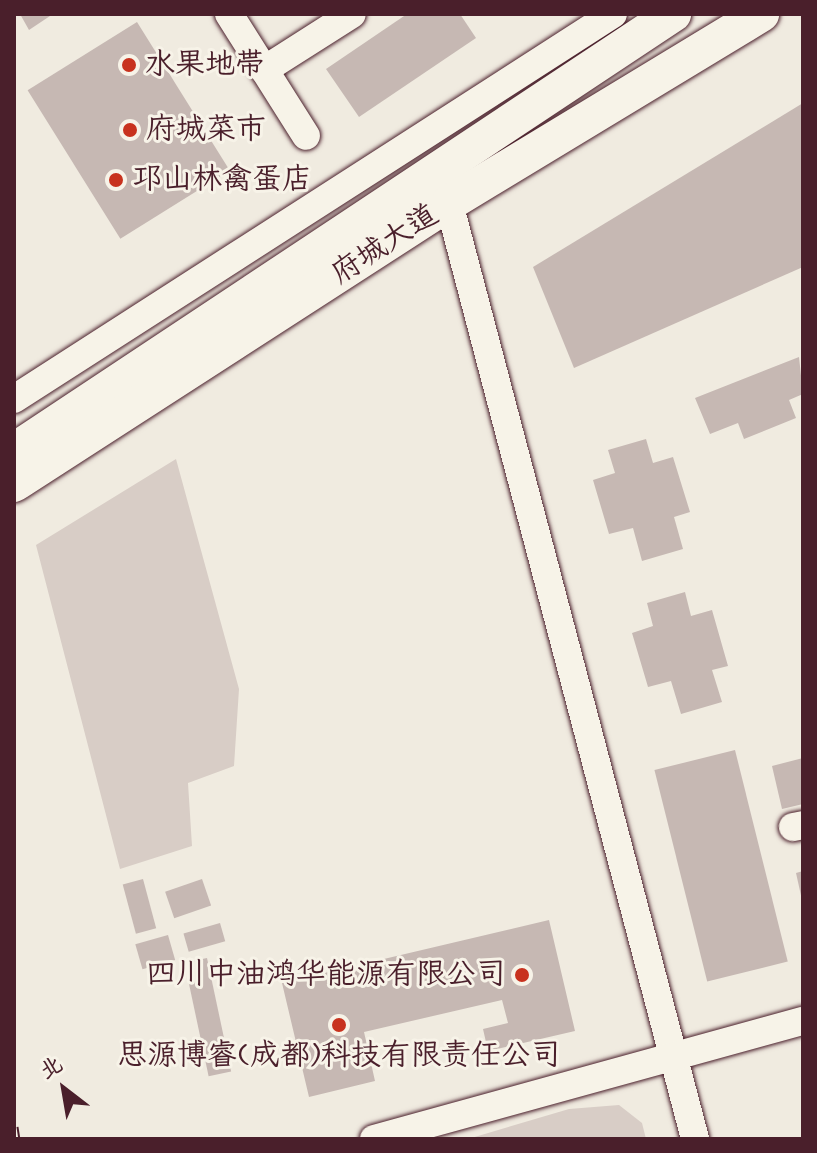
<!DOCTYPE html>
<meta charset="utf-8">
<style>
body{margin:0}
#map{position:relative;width:817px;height:1153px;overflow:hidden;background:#f0ebe0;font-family:Mynerve,"LXGW WenKai TC",sans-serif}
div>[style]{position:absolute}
.green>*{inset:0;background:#d8cdc6}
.building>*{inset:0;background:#c6b8b3;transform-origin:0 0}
.roads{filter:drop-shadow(0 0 2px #4a1f2b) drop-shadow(0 0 2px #4a1f2b)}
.minor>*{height:28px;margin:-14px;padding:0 14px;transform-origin:14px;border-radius:14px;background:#f7f3e8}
.major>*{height:36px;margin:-18px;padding:0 18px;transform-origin:18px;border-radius:18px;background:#f7f3e8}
.rail>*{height:9px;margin-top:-4.5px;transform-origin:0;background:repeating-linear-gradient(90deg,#f7f3e8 0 18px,#4a1f2b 0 36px);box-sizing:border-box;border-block:2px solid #4a1f2b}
.dots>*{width:22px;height:22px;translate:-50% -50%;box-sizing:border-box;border:4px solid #f7f3e8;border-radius:50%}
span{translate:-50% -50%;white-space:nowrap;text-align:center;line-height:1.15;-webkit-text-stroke:6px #f7f3e8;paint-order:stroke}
.poi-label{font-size:30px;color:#4a1f2b}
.left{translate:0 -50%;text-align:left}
.right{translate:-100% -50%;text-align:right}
.street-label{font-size:30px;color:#4a1f2b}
.frame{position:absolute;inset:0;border:16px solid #4a1f2b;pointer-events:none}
.north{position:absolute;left:24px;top:1049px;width:80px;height:80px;-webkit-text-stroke:6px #f7f3e8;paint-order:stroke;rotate:329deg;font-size:22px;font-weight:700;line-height:32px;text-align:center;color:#4a1f2b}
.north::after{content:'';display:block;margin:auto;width:28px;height:36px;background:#4a1f2b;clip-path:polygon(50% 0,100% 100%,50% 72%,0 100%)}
</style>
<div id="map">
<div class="green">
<i style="clip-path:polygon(176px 459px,239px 689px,234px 766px,188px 783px,192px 846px,120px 869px,36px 545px)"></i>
<i style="clip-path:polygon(619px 1105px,642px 1123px,646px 1139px,468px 1139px,569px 1109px)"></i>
</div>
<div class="building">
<i style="clip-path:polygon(20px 14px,53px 14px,29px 30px)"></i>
<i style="clip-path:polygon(407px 14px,460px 14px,476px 38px,359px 117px,326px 69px)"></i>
<i style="left:137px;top:22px;width:175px;height:129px;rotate:58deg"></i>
<i style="clip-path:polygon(803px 103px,803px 267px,574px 368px,533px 267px)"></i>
<i style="clip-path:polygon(799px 357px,803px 394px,789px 400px,796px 418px,744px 439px,738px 423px,710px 434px,695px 398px)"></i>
<i style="clip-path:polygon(646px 439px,653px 463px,673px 457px,690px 512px,674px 517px,683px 549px,642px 561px,633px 528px,609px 534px,593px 480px,615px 473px,608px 450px)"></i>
<i style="clip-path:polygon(685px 592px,691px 616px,712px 610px,728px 666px,712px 670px,722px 702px,681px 714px,671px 681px,648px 687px,632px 633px,653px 626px,647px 603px)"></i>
<i style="left:735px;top:750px;width:218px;height:83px;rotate:76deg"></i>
<i style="clip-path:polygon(803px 758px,803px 804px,782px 809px,772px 766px)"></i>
<i style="clip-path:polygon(803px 871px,803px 900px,802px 900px,796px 873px)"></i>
<i style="left:143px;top:879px;width:51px;height:21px;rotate:75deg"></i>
<i style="left:202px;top:879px;width:28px;height:39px;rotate:71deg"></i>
<i style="clip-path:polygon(549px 920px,575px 1031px,488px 1051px,483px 1029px,508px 1023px,502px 1000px,364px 1032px,375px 1081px,309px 1097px,282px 983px)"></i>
<i style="left:220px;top:923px;width:19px;height:38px;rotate:74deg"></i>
<i style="left:168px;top:935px;width:26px;height:34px;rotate:74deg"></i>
<i style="left:207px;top:958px;width:116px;height:23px;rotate:78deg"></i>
</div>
<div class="roads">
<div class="minor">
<i style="left:229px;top:14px;width:144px;rotate:57.7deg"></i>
<i style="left:264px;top:70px;width:104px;rotate:-32.5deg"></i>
<i style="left:449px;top:203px;width:968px;rotate:75.27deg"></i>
<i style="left:14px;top:399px;width:712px;rotate:-32.73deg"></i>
<i style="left:793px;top:827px;width:10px;rotate:-11deg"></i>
<i style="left:374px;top:1139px;width:445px;rotate:-15.4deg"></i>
</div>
<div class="major">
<i style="left:14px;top:451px;width:791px;rotate:-33.55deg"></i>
<i style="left:14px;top:484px;width:518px;rotate:-32.86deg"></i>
<i style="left:449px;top:203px;width:365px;rotate:-31.2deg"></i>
</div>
</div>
<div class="rail">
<i style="left:14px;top:1127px;width:12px;rotate:81deg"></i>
</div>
<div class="dots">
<i style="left:129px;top:65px;background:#c8321e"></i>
<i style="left:130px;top:130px;background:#c8321e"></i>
<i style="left:116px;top:180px;background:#c8321e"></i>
<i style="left:522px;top:975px;background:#c8321e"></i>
<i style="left:339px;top:1025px;background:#c8321e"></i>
</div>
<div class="poi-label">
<span class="left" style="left:145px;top:65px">水果地带</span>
<span class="left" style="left:146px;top:130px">府城菜市</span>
<span class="left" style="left:132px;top:180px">邛山林禽蛋店</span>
<span class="right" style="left:506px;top:975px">四川中油鸿华能源有限公司</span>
<span style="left:339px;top:1056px">思源博睿(成都)科技有限责任公司</span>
</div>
<div class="street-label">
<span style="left:385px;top:245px;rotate:-33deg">府城大道</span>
</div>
<div class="frame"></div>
<div class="north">北</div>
</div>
